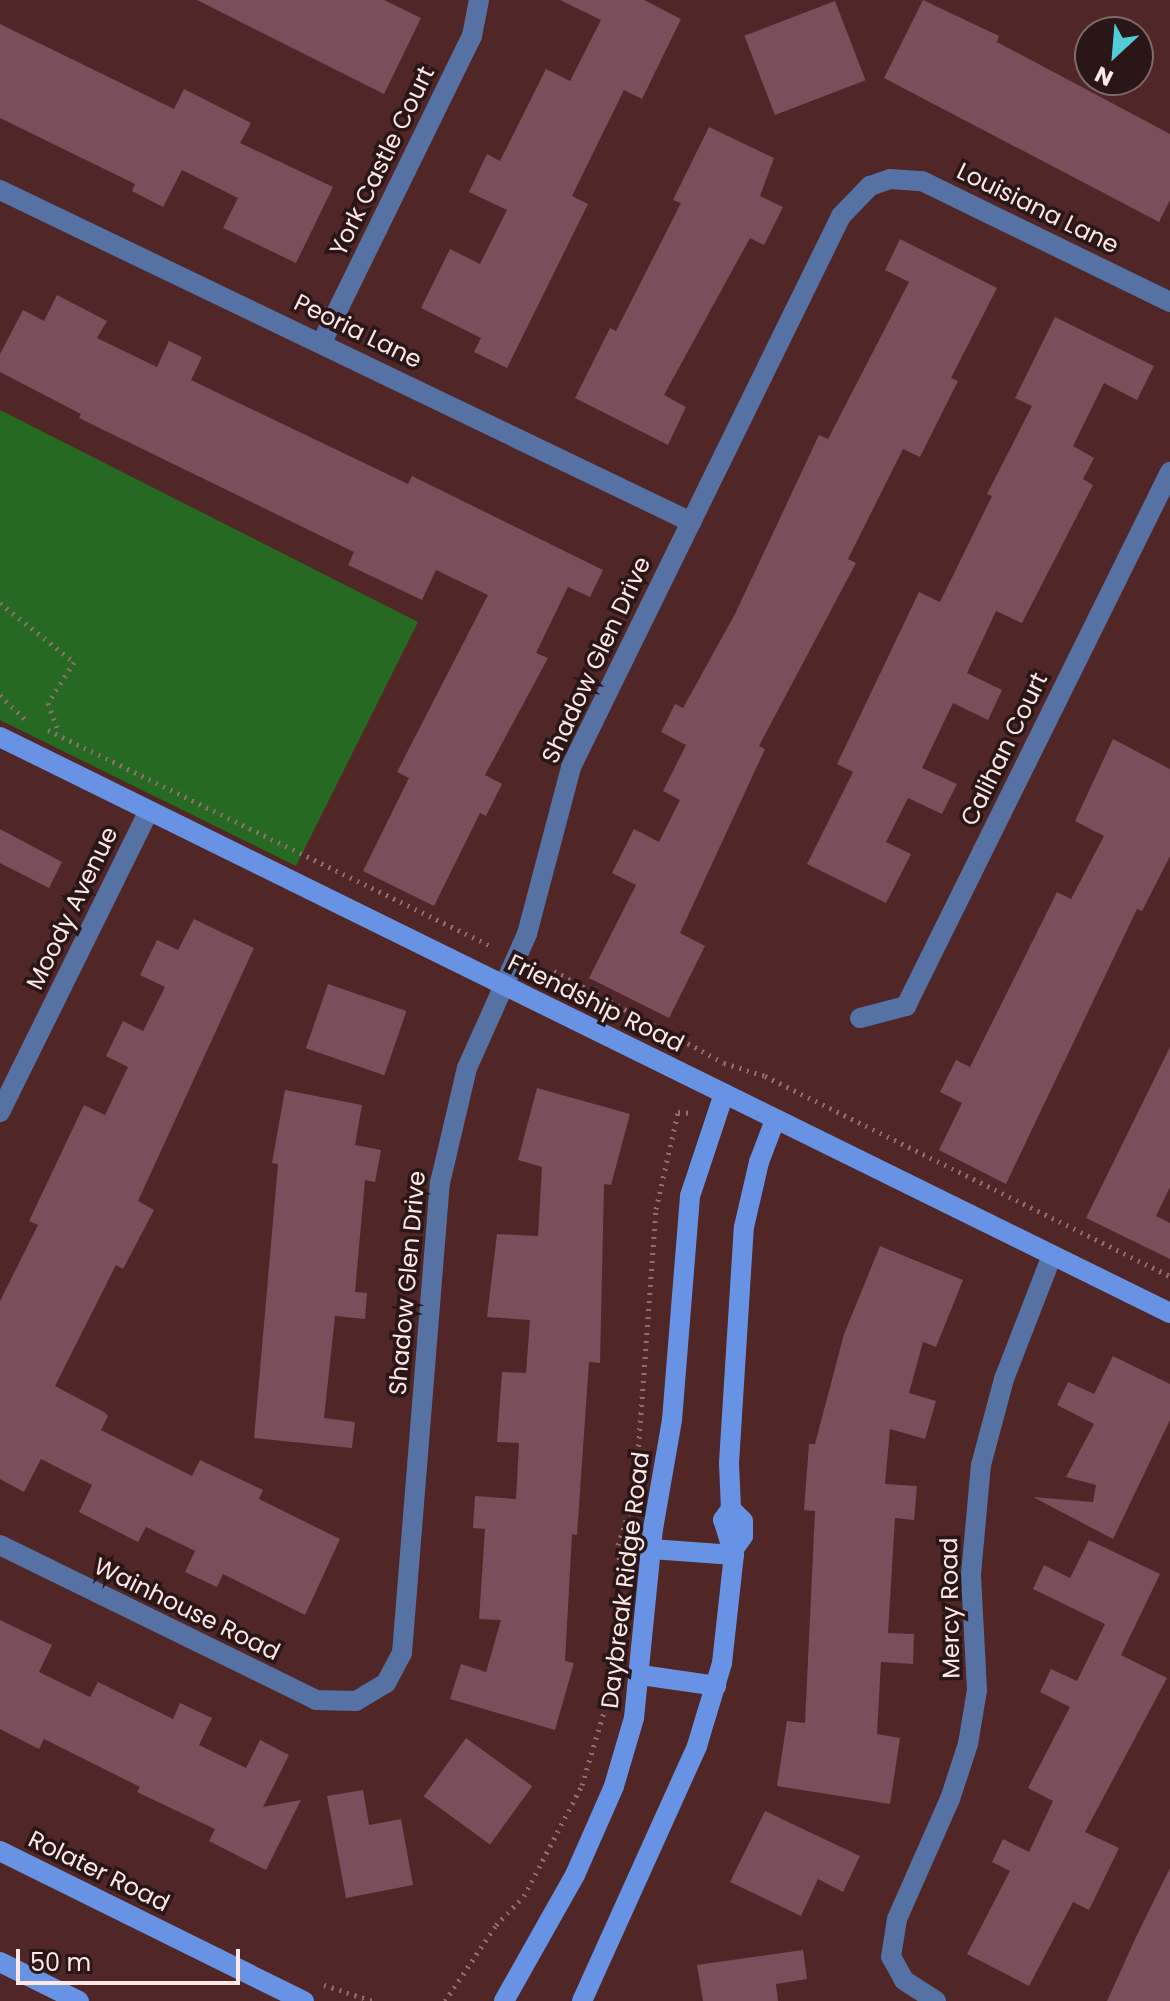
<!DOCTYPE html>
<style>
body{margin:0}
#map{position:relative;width:1170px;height:2001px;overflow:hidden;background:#502726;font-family:Poppins,sans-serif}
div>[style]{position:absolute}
.green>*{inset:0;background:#266922}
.building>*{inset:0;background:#7a4e5a;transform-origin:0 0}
.path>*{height:5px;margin-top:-2.5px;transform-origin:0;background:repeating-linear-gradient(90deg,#916e6d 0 2px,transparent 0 8px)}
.street>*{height:20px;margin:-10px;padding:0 10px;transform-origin:10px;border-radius:10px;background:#5672a5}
.secondary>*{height:20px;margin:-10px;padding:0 10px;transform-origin:10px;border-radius:10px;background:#6893e5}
span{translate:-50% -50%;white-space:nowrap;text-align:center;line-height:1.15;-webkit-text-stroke:7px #291616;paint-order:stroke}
.street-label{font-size:24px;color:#fee7e6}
.north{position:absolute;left:1074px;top:16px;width:80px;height:80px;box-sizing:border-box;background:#291616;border:2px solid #7e6a69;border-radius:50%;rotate:206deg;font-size:22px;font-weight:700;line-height:32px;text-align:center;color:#fee7e6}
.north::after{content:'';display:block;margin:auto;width:28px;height:36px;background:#52ccd5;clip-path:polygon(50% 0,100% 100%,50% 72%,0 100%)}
.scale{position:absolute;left:16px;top:1949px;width:224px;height:36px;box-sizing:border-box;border:4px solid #fee7e6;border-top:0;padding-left:10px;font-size:24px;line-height:28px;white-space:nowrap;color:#fee7e6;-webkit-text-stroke:6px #291616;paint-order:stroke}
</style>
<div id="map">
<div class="green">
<i style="clip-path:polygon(0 410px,418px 622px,296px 866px,0 720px)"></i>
</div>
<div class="building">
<i style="clip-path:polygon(197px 0,384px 0,421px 18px,384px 94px)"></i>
<i style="clip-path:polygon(560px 0,644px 0,681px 19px,642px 99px,624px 90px,572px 196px,588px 204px,507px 368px,474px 352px,481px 338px,421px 308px,450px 249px,480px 264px,507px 210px,469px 192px,487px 154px,500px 161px,546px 69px,570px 81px,601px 20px)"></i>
<i style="clip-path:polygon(923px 0,999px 36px,997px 42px,1170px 134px,1170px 200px,1159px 222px,884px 78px)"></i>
<i style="left:835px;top:1px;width:85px;height:97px;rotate:69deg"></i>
<i style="clip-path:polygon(0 24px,174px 109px,184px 89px,251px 123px,240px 143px,333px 187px,296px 263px,223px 228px,238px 198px,182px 170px,163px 207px,132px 191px,135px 184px,0 118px)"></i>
<i style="clip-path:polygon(709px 127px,774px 158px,760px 196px,783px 207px,764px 245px,750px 238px,664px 395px,686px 407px,668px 445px,575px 398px,610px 328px,616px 331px,681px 203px,673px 200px)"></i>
<i style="clip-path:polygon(900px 239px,997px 288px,951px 378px,958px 381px,920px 457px,903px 449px,848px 559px,856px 563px,759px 746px,765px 749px,680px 933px,705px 946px,669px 1018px,589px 978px,636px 885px,612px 873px,634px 829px,659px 842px,680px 800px,663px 791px,686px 745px,661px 732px,675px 704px,683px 708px,735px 614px,819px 435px,828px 439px,909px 282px,885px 270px)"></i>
<i style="clip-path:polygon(57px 295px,107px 321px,97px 338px,157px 367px,169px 341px,202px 357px,191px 380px,408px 484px,412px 476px,603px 570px,590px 597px,568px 587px,536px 653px,548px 658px,485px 775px,502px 784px,486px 816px,480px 813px,434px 906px,363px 871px,409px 778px,397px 772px,488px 595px,436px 570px,422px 600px,348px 565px,354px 552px,79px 418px,81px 414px,0 372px,0 354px,23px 310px,44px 321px)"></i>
<i style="clip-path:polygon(1055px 317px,1154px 366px,1137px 400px,1104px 383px,1073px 446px,1094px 458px,1083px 479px,1093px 485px,1022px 623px,996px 611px,967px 673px,1002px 690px,988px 720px,953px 703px,922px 768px,957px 784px,942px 814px,908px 798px,886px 842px,911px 854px,886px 903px,807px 864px,853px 772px,837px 764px,919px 592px,940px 602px,992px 496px,987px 494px,1032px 406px,1015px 398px)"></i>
<i style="clip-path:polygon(1113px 739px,1170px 769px,1170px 856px,1142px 911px,1137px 909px,1006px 1184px,939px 1150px,962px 1103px,940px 1092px,956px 1060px,970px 1067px,1057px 892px,1071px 899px,1104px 836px,1075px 821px)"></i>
<i style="clip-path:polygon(0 829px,62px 862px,49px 888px,0 863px)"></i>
<i style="clip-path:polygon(194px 919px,254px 948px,138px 1201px,154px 1210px,123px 1269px,116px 1265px,55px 1386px,104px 1412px,108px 1416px,101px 1430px,192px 1476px,200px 1460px,263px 1490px,259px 1499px,340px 1539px,305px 1615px,223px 1574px,217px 1587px,185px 1572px,195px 1551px,146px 1527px,138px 1542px,79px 1512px,92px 1485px,41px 1459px,24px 1492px,0 1479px,0 1301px,38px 1225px,29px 1221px,84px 1105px,105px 1115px,128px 1067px,106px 1056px,123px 1021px,143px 1031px,165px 987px,140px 975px,157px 940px,178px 950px)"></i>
<i style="left:328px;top:984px;width:83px;height:68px;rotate:19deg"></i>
<i style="clip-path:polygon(1170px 1047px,1170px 1187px,1156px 1216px,1170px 1223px,1170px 1259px,1086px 1218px)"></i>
<i style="clip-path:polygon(537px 1088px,630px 1114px,611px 1185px,604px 1184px,600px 1363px,589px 1362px,577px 1535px,572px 1534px,565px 1661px,574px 1663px,555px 1730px,450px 1699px,461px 1664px,486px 1672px,501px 1620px,479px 1619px,485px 1529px,473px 1528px,475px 1496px,516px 1499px,519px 1443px,497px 1442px,502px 1372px,526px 1373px,530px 1320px,487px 1317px,497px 1234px,538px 1236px,542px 1167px,518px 1160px)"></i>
<i style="clip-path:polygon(285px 1090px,362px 1105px,355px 1145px,381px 1150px,375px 1182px,365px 1180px,355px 1292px,367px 1293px,365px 1319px,335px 1316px,324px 1418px,355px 1422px,352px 1448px,254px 1438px,278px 1164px,272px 1163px)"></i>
<i style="clip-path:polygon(880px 1246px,963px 1280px,936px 1347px,923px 1342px,909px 1393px,936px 1401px,925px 1439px,890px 1429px,885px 1484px,917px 1486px,914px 1520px,895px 1518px,888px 1633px,914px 1634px,913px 1664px,881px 1662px,877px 1734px,900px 1738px,890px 1804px,777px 1786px,787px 1721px,805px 1723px,815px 1511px,804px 1510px,809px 1444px,815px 1444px,844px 1334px)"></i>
<i style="clip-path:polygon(1113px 1356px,1170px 1384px,1170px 1420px,1113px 1539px,1033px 1497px,1093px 1502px,1096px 1485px,1066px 1477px,1094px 1424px,1057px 1405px,1068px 1382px,1094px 1394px)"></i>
<i style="clip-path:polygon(1089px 1540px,1160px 1574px,1121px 1655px,1167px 1678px,1085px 1832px,1119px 1848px,1089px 1910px,1073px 1902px,1029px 1986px,967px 1954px,1010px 1871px,992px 1862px,1003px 1839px,1029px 1852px,1053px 1801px,1028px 1788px,1070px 1707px,1040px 1692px,1051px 1669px,1077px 1681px,1105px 1624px,1033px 1589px,1044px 1565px,1070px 1578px)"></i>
<i style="clip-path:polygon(0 1620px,52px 1645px,39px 1672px,90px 1697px,98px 1682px,173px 1719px,180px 1703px,212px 1718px,199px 1745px,246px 1768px,260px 1740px,289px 1755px,263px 1807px,301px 1800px,266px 1870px,209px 1841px,215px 1829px,137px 1792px,140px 1787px,44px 1739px,39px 1749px,0 1729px)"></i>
<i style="left:466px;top:1738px;width:82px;height:72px;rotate:36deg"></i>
<i style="clip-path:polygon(363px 1790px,369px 1825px,401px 1819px,413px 1885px,346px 1898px,327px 1796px)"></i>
<i style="clip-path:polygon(765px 1811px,860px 1856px,843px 1892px,818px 1879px,801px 1916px,730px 1882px)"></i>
<i style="clip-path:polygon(1170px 1868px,1170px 2001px,1107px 2001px,1137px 1935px)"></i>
<i style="clip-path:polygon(803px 1950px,807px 1979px,776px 1984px,778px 2001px,703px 2001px,697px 1965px)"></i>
</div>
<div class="path">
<i style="left:0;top:603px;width:95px;rotate:38.6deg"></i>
<i style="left:74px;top:662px;width:49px;rotate:122.4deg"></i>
<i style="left:48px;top:703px;width:32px;rotate:70deg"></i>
<i style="left:0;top:695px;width:35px;rotate:44deg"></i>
<i style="left:48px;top:730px;width:493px;rotate:26deg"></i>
<i style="left:547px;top:975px;width:8px;rotate:-30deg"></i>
<i style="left:554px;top:971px;width:193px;rotate:28.4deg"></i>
<i style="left:724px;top:1063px;width:43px;rotate:17.6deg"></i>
<i style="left:765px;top:1076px;width:452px;rotate:26.3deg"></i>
<i style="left:638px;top:1454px;width:246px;rotate:-85.8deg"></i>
<i style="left:656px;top:1209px;width:99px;rotate:-77.2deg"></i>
<i style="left:678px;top:1112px;width:15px;rotate:4deg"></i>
<i style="left:621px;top:1575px;width:30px;rotate:-96deg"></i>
<i style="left:618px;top:1545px;width:33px;rotate:-72deg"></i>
<i style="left:324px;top:1985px;width:52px;rotate:18.1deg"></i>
<i style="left:445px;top:2001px;width:92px;rotate:-56.1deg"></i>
<i style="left:496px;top:1925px;width:40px;rotate:-46deg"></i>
<i style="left:524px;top:1896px;width:125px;rotate:-62.4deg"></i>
<i style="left:582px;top:1785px;width:94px;rotate:-73.3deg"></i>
</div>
<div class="street">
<i style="left:0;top:190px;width:767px;rotate:25.66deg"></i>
<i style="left:322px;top:342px;width:341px;rotate:-63.9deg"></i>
<i style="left:472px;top:36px;width:37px;rotate:-79deg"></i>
<i style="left:860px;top:1018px;width:48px;rotate:-14.6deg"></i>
<i style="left:906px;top:1006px;width:596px;rotate:-63.69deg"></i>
<i style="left:0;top:1112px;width:335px;rotate:-63.7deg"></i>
<i style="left:0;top:1545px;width:352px;rotate:26.1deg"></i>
<i style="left:316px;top:1700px;width:40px;rotate:1.4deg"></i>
<i style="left:356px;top:1701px;width:35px;rotate:-31deg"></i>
<i style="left:386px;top:1683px;width:34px;rotate:-62deg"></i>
<i style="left:402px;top:1653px;width:472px;rotate:-85.4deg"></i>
<i style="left:440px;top:1183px;width:118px;rotate:-76.8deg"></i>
<i style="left:467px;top:1068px;width:147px;rotate:-65.9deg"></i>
<i style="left:527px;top:934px;width:173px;rotate:-75.2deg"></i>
<i style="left:571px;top:767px;width:614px;rotate:-63.89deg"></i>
<i style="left:841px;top:216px;width:42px;rotate:-46deg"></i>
<i style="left:870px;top:186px;width:21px;rotate:-19deg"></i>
<i style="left:890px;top:179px;width:32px;rotate:4deg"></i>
<i style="left:922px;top:181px;width:276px;rotate:26deg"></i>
<i style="left:936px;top:2001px;width:38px;rotate:-147deg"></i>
<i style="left:904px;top:1980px;width:26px;rotate:-119deg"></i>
<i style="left:891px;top:1957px;width:38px;rotate:-81deg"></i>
<i style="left:897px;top:1919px;width:131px;rotate:-66.2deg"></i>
<i style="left:950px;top:1799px;width:58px;rotate:-71.9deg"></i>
<i style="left:968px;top:1744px;width:55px;rotate:-80.5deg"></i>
<i style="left:977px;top:1690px;width:116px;rotate:-93deg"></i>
<i style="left:971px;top:1574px;width:109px;rotate:-84.8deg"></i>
<i style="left:981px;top:1465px;width:89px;rotate:-75deg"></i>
<i style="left:1004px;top:1379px;width:133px;rotate:-68.8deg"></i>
</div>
<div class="secondary">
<i style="left:0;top:737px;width:1304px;rotate:26.21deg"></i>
<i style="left:731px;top:1509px;width:17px;rotate:45deg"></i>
<i style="left:743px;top:1521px;width:15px;rotate:90deg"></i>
<i style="left:743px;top:1536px;width:16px;rotate:125deg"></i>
<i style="left:651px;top:1549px;width:83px;rotate:4.1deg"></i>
<i style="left:641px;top:1675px;width:76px;rotate:8.3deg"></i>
<i style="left:0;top:1851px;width:339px;rotate:26.3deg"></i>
<i style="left:0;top:1962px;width:88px;rotate:26.3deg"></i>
<i style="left:504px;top:2001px;width:145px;rotate:-60.6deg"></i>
<i style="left:575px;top:1875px;width:97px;rotate:-66.3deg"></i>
<i style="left:614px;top:1786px;width:71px;rotate:-73.6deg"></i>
<i style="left:634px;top:1718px;width:190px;rotate:-84.3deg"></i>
<i style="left:653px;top:1529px;width:111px;rotate:-80.1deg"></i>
<i style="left:672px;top:1420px;width:225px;rotate:-85.4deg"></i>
<i style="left:690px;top:1196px;width:108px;rotate:-71.6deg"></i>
<i style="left:582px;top:2001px;width:280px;rotate:-65.7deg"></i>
<i style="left:697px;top:1746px;width:87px;rotate:-73.2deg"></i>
<i style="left:722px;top:1663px;width:109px;rotate:-83.7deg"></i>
<i style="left:734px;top:1555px;width:37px;rotate:-107deg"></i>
<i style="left:723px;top:1520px;width:14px;rotate:-54deg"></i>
<i style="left:731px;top:1509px;width:46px;rotate:-92.5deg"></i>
<i style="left:729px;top:1463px;width:236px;rotate:-86.4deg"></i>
<i style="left:744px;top:1227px;width:67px;rotate:-77deg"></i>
<i style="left:759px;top:1162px;width:45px;rotate:-69.1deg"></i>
</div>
<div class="street-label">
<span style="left:382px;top:161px;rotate:-64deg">York Castle Court</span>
<span style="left:1038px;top:208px;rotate:26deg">Louisiana Lane</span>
<span style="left:358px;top:331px;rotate:26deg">Peoria Lane</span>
<span style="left:596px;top:660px;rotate:-65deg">Shadow Glen Drive</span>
<span style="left:1004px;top:749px;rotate:-64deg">Calihan Court</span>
<span style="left:72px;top:908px;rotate:-64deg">Moody Avenue</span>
<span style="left:596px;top:1003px;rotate:26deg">Friendship Road</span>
<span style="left:407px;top:1283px;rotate:-85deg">Shadow Glen Drive</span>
<span style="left:625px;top:1580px;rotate:-83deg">Daybreak Ridge Road</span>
<span style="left:950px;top:1608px;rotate:-91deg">Mercy Road</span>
<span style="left:187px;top:1609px;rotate:26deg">Wainhouse Road</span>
<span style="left:99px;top:1871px;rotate:26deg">Rolater Road</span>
</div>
<div class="north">N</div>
<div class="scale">50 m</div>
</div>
